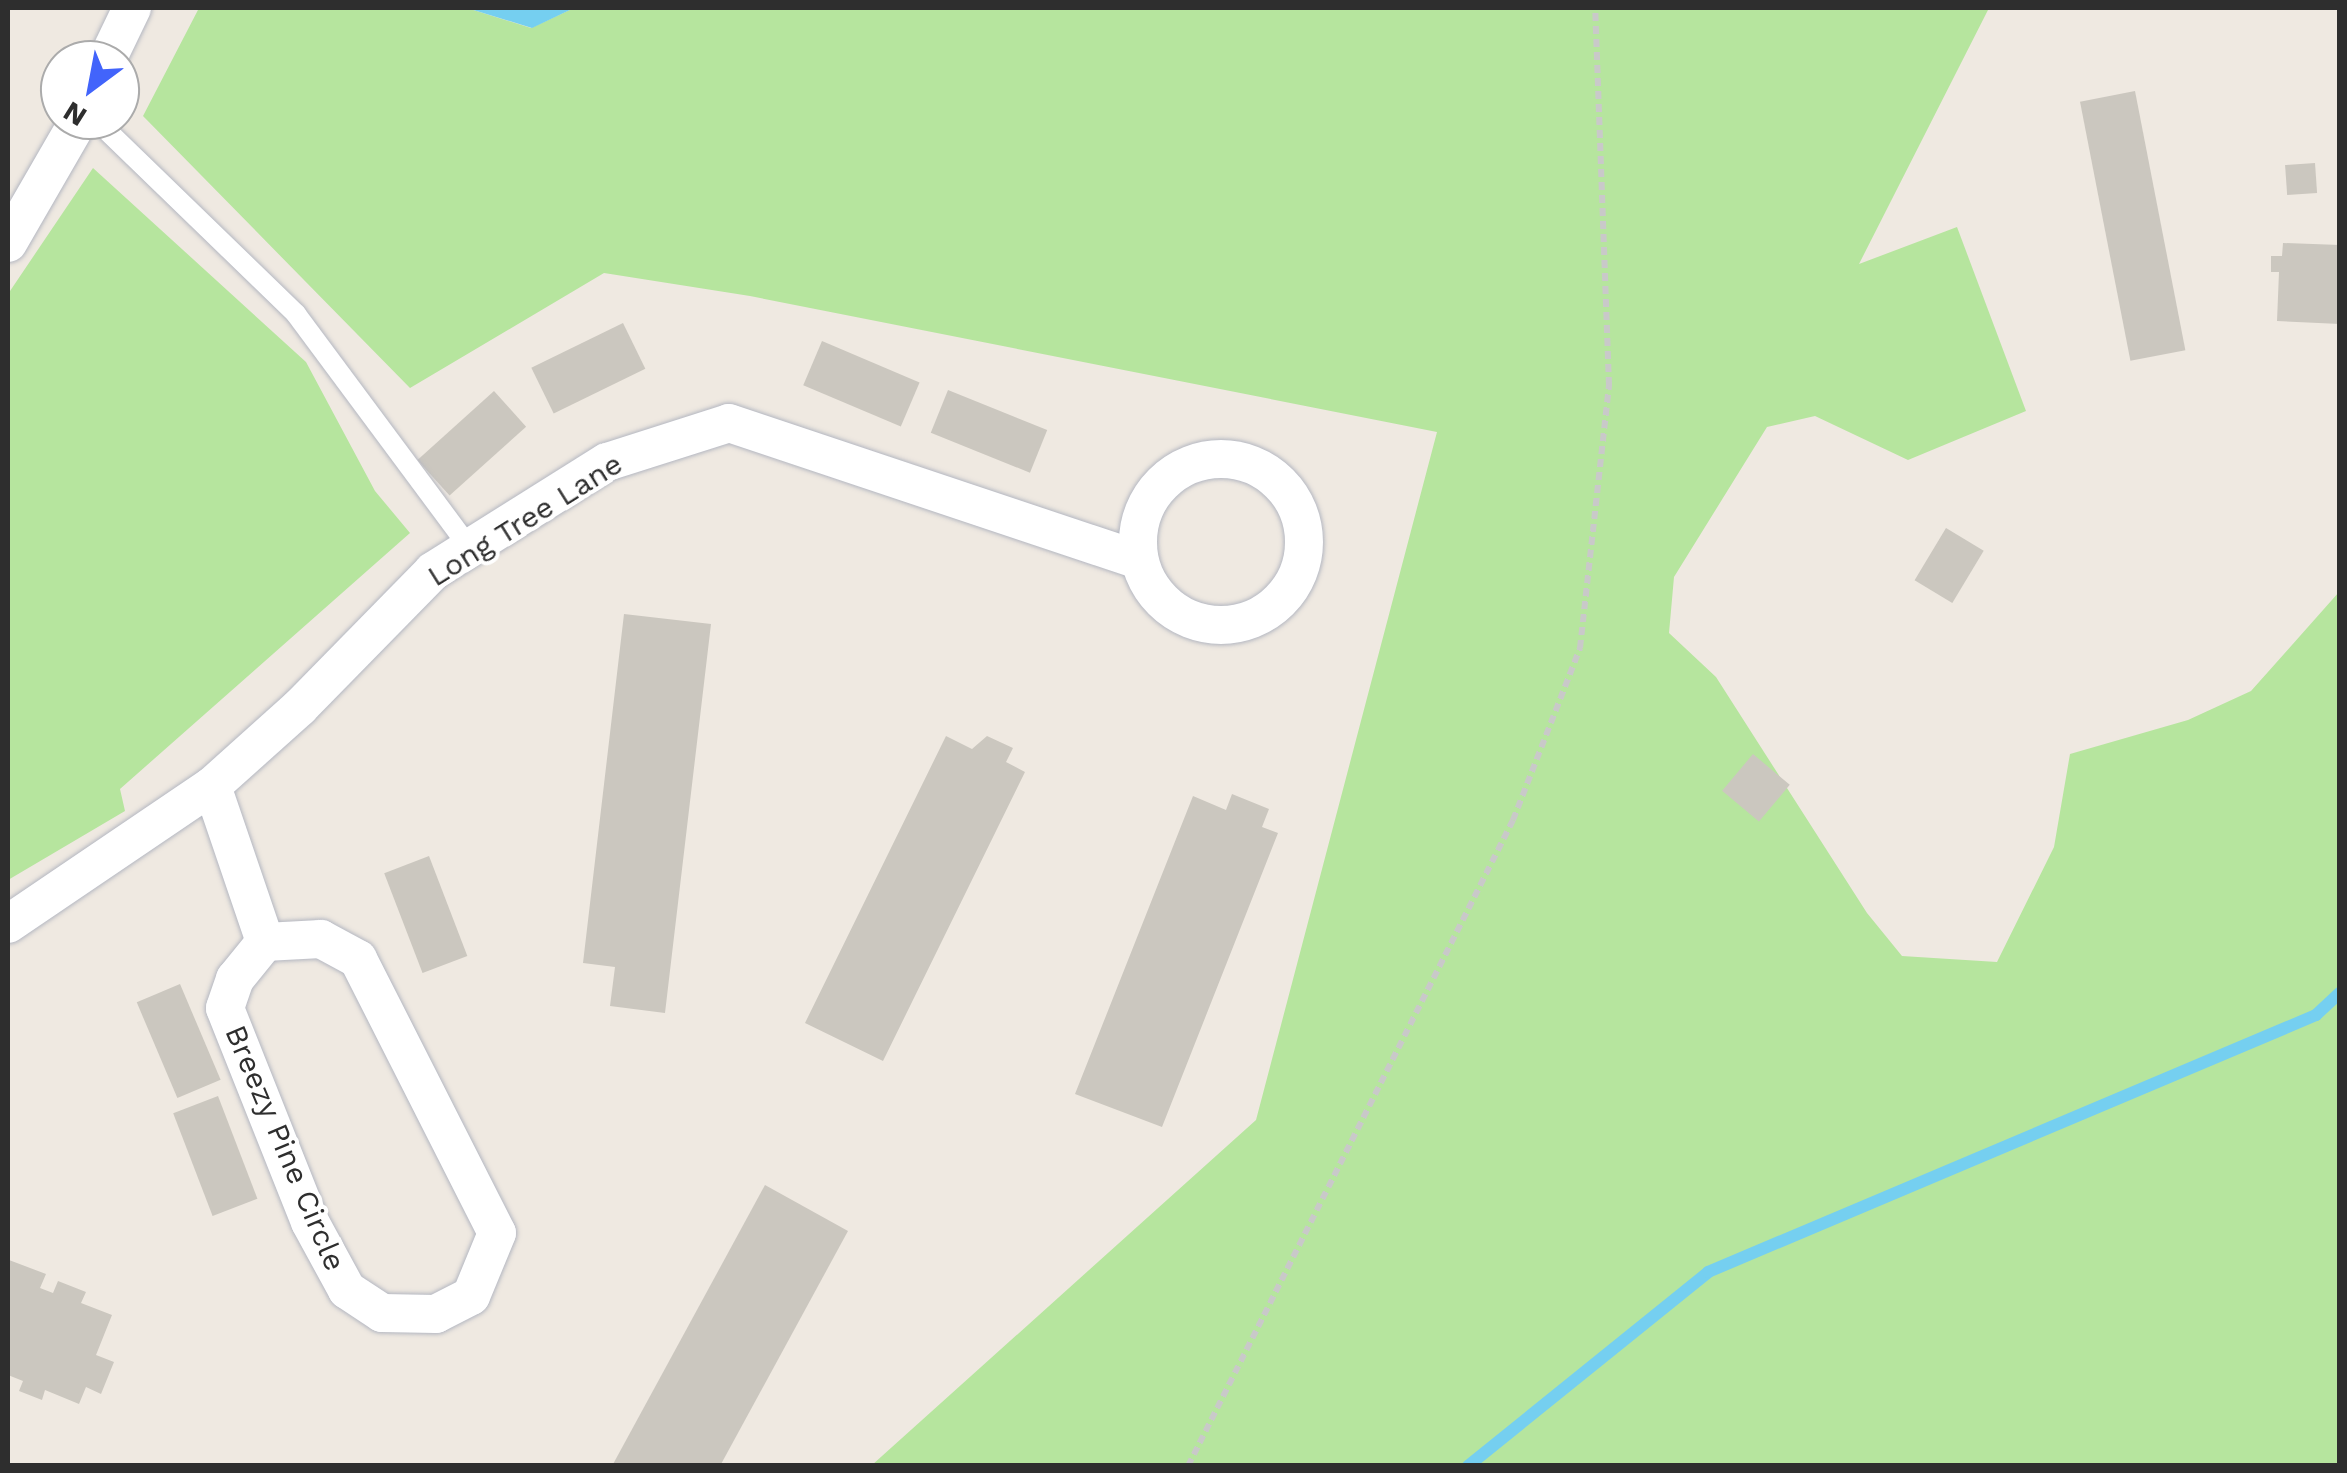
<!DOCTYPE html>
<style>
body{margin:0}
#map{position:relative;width:2347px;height:1473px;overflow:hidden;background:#efe9e1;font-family:"Work Sans",sans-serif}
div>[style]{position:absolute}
.green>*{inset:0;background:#b6e59e}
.water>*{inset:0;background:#75cff0}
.stream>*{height:12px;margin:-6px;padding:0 6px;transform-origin:6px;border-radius:6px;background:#75cff0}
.building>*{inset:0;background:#cbc7bf;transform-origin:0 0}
.path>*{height:6px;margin-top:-3px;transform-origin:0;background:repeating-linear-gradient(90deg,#c9c9c9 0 8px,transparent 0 13px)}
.roads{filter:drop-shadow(0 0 2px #b4b7c1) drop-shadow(0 0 2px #b4b7c1)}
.service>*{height:20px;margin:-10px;padding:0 10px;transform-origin:10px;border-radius:10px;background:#fff}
.minor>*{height:38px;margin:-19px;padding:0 19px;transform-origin:19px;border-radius:19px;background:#fff}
.minor>.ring{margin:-19px;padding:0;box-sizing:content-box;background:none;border:38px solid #fff;border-radius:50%}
span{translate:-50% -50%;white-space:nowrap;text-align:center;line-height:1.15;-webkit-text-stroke:8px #fff;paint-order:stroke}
.street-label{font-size:30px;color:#2e2e2e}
.frame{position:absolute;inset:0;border:10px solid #2e2e2e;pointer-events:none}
.north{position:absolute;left:40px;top:40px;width:100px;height:100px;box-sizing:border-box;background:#fff;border:2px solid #ababab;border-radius:50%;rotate:212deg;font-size:28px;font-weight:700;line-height:40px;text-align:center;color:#2e2e2e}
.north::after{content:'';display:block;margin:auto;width:35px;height:45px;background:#4264fb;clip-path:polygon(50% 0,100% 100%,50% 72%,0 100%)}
</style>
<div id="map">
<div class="green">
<i style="clip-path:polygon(199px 8px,467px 8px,531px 28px,574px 8px,1989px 8px,1859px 264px,1957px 227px,2026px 411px,1908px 460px,1815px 416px,1767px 427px,1674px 577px,1669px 633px,1716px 677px,1867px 913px,1902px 956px,1997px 962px,2054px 847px,2070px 754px,2188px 720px,2251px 691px,2339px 592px,2339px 1465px,872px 1465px,1256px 1120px,1437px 432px,750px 296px,604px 273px,410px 388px,143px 116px)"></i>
<i style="clip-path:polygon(93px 168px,306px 362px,375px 491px,410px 533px,120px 789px,125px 811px,8px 880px,8px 294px)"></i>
</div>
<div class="water">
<i style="clip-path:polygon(467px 8px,574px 8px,532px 28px)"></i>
</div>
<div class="stream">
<i style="left:1468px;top:1466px;width:309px;rotate:-38.9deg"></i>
<i style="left:1708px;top:1272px;width:660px;rotate:-22.91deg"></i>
<i style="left:2316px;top:1015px;width:33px;rotate:-43deg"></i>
</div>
<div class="building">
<i style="left:2135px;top:91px;width:264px;height:56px;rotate:79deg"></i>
<i style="left:2315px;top:163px;width:30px;height:30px;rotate:86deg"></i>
<i style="clip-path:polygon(2283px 243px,2340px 245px,2340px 324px,2277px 321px,2279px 272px,2271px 272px,2271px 256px,2282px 256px)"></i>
<i style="left:623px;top:323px;width:51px;height:102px;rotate:64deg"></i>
<i style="left:822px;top:341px;width:106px;height:48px;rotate:23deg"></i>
<i style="left:948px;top:390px;width:107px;height:46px;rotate:22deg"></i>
<i style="left:494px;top:391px;width:48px;height:103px;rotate:48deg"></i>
<i style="left:1946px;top:528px;width:44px;height:61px;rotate:31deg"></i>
<i style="clip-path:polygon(624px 614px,711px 624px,665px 1013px,610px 1006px,615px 967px,583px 963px)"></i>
<i style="clip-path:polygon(946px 736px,972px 749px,987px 736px,1013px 748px,1006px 762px,1025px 772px,883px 1061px,805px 1023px)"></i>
<i style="left:1753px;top:754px;width:48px;height:48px;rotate:40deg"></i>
<i style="clip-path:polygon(1232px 794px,1269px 809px,1262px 827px,1278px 833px,1162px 1127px,1075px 1094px,1193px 796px,1226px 810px)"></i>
<i style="left:429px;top:856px;width:107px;height:48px;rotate:69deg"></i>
<i style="left:180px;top:984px;width:104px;height:47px;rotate:67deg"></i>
<i style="left:218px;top:1096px;width:110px;height:48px;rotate:69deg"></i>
<i style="clip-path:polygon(765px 1185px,848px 1231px,720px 1466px,612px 1466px)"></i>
<i style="clip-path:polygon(9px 1260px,46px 1274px,40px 1288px,53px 1293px,58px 1281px,86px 1292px,81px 1303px,112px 1315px,96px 1355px,114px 1362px,101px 1394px,86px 1387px,79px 1404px,45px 1390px,42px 1400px,19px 1391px,23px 1381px,8px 1375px)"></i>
</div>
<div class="path">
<i style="left:1188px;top:1466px;width:723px;rotate:-63.29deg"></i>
<i style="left:1513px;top:820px;width:185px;rotate:-68.7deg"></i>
<i style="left:1580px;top:648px;width:265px;rotate:-83.7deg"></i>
<i style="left:1609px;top:385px;width:377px;rotate:-92.1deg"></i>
</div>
<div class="roads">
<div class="service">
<i style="left:96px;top:120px;width:279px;rotate:44.1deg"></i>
<i style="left:296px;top:314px;width:292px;rotate:53.4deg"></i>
</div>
<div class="minor">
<i style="left:107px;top:60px;width:58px;rotate:-64.3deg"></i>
<i style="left:8px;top:243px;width:142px;rotate:-60deg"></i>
<i class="ring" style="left:1138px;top:459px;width:128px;height:128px"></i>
<i style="left:212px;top:786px;width:165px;rotate:71.2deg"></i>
<i style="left:8px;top:924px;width:246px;rotate:-34.1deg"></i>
<i style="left:212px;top:786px;width:118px;rotate:-41.9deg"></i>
<i style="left:300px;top:707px;width:190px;rotate:-45.6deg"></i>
<i style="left:433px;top:571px;width:205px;rotate:-32.1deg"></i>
<i style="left:607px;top:462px;width:128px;rotate:-17.7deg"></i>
<i style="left:729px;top:423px;width:432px;rotate:18.5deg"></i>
<i style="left:321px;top:939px;width:42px;rotate:28.4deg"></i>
<i style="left:358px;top:959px;width:307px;rotate:63.1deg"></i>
<i style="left:497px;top:1233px;width:68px;rotate:112.4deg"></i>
<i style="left:471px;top:1296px;width:39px;rotate:153deg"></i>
<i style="left:436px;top:1314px;width:54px;rotate:-178.9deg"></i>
<i style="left:382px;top:1313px;width:42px;rotate:-146.7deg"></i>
<i style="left:347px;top:1290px;width:77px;rotate:-118.6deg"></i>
<i style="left:310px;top:1222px;width:230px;rotate:-111.7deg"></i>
<i style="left:225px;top:1008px;width:31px;rotate:-71deg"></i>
<i style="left:235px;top:979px;width:48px;rotate:-51deg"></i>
<i style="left:265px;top:942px;width:56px;rotate:-3.1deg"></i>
</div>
</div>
<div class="street-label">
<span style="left:525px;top:520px;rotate:-32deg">Long Tree Lane</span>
<span style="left:285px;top:1148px;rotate:67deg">Breezy Pine Circle</span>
</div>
<div class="frame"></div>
<div class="north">N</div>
</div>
